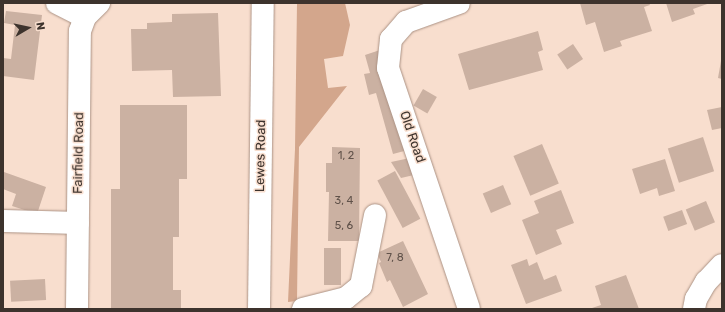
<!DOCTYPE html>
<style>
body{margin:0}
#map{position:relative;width:725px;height:312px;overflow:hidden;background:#f8dece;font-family:Rubik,sans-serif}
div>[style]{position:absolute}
.green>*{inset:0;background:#d3a68c}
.building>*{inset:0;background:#cbb1a2;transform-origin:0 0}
.roads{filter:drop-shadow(0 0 1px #ab9284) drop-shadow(0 0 1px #ab9284)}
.minor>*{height:22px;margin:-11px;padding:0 11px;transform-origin:11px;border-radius:11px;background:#fff}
.major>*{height:22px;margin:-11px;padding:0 11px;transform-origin:11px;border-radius:11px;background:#fff}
span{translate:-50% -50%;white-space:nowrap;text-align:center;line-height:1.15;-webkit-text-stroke:3px #f8dece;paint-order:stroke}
.number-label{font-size:11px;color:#60524a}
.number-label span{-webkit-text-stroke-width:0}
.street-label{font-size:13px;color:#3d332d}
.frame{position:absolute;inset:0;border:4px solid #3d332d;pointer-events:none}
.north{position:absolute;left:8px;top:8px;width:40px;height:40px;-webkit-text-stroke:3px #f8dece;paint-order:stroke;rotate:81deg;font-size:11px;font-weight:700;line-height:16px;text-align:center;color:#3d332d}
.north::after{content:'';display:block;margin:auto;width:14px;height:18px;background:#3d332d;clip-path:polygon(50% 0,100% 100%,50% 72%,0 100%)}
</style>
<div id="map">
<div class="green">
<i style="clip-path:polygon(297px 3px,345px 3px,350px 25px,343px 56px,324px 59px,328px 88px,347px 86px,299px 147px,297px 301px,288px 302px,295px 149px)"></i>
</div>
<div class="building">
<i style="clip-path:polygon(580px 3px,649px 3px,650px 5px,644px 7px,652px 31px,620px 41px,622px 46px,604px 52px,595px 22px,586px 25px)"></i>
<i style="clip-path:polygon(666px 3px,710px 3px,693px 9px,695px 14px,672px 22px)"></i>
<i style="clip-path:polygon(6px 11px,42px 15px,34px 80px,3px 76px,3px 58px,11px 59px,15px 25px,4px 23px)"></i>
<i style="clip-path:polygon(218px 13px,221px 96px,173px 97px,172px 70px,132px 71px,131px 29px,147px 29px,147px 23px,172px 22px,172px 14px)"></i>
<i style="clip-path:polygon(538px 31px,543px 50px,538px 52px,543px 70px,469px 90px,458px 54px)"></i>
<i style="left:573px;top:44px;width:18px;height:19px;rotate:56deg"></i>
<i style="clip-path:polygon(380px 50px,408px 150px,393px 154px,376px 93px,369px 95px,364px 74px,370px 73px,365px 55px)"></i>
<i style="clip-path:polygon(721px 61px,722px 61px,722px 79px,718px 78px)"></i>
<i style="left:423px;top:89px;width:16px;height:19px;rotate:30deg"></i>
<i style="clip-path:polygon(120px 105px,187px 105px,187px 179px,179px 179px,179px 237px,173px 237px,173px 290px,181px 290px,181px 309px,111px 309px,111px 189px,120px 189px)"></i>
<i style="clip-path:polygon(722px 107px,722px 128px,712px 130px,707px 110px)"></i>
<i style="left:703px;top:137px;width:36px;height:37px;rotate:72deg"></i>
<i style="left:542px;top:144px;width:43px;height:31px;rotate:67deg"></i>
<i style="clip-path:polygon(332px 147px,360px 148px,359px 241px,328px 241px,329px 192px,326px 192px,326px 163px,332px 163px)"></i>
<i style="clip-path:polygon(410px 158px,414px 175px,401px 178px,391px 162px)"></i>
<i style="clip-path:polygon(665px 159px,675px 191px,659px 196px,657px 188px,640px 194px,632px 169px)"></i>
<i style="left:395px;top:171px;width:54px;height:20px;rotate:62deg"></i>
<i style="clip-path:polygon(4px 172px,46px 187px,37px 214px,12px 206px,16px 194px,3px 189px)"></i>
<i style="left:503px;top:185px;width:21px;height:22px;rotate:67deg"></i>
<i style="clip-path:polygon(561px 190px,574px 223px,556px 230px,562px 244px,536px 255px,522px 220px,539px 213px,534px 201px)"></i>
<i style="left:706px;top:201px;width:23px;height:22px;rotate:67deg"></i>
<i style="left:682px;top:210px;width:15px;height:20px;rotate:70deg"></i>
<i style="clip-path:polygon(403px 241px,428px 294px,403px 307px,390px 280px,387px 282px,379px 263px,381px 262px,377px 253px)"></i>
<i style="left:324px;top:248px;width:17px;height:37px"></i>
<i style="clip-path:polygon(527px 259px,529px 266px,537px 262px,544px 280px,556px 275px,562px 291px,526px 304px,511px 265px)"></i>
<i style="clip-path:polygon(626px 275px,639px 309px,589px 309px,601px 305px,595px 286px)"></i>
<i style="left:45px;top:279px;width:21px;height:35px;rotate:87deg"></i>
</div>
<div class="roads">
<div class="minor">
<i style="left:57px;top:3px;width:31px;rotate:27deg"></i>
<i style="left:459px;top:3px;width:56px;rotate:160.3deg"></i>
<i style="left:406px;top:22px;width:23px;rotate:131deg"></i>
<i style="left:391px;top:39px;width:29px;rotate:96deg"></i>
<i style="left:388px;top:68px;width:254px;rotate:71.4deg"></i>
<i style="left:3px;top:221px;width:75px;rotate:1.5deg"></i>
<i style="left:77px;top:309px;width:278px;rotate:-89.4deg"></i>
<i style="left:80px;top:31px;width:15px;rotate:-70deg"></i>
<i style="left:85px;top:17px;width:20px;rotate:-45deg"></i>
<i style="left:303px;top:309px;width:44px;rotate:-14.3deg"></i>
<i style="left:346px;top:298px;width:19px;rotate:-39deg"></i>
<i style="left:361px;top:286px;width:72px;rotate:-78.8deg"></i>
<i style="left:694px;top:309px;width:10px;rotate:-79deg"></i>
<i style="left:696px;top:299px;width:20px;rotate:-60deg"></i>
<i style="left:706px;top:282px;width:23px;rotate:-47deg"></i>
</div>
<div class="major">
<i style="left:259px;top:309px;width:306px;rotate:-89.3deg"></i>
</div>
</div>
<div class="number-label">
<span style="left:346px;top:156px">1, 2</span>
<span style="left:344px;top:201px">3, 4</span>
<span style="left:344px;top:226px">5, 6</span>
<span style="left:395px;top:258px">7, 8</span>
</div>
<div class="street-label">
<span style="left:412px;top:137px;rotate:71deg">Old Road</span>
<span style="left:79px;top:153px;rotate:-89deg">Fairfield Road</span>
<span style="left:261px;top:156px;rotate:-89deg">Lewes Road</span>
</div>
<div class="frame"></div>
<div class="north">N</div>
</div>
